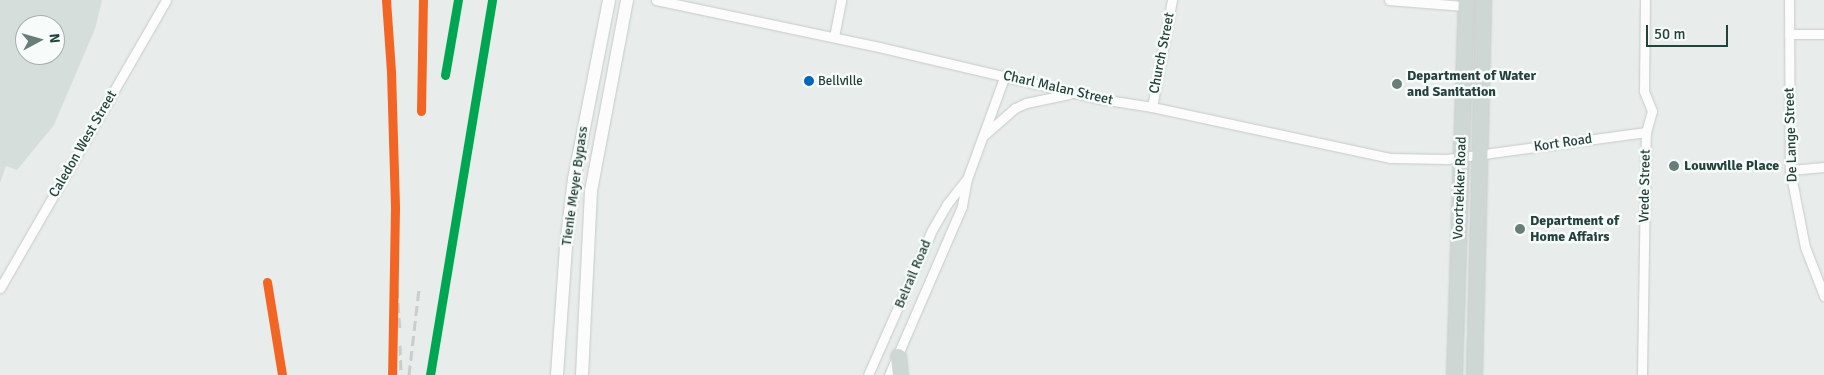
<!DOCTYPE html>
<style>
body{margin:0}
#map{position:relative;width:1824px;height:375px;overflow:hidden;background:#e8edeb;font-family:Signika,sans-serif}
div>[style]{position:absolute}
.built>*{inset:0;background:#d6dedb}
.roads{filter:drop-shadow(0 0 1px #c5cac8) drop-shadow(0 0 1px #c5cac8)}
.minor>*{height:9px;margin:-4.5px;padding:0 4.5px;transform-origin:4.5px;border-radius:4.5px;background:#fcfcfc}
.secondary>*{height:12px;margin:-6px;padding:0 6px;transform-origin:6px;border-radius:6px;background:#fcfcfc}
.primary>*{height:15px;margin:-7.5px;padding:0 7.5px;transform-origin:7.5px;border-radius:7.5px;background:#cfd7d5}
.rail>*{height:3px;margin-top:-1.5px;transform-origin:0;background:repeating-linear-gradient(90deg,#c9cdcc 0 10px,transparent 0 15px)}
.rail-1>*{height:9px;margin:-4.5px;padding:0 4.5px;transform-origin:4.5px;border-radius:4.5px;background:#00a651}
.rail-2>*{height:9px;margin:-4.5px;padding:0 4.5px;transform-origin:4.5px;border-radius:4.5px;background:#f26522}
.dots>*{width:14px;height:14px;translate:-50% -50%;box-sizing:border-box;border:2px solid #f7fbf9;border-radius:50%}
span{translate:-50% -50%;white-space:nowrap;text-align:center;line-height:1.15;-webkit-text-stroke:5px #f7fbf9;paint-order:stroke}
.bus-label{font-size:13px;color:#24423a}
.left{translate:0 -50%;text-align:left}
.street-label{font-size:14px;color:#24423a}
.poi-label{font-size:14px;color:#24423a;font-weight:700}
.north{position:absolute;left:15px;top:15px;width:50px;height:50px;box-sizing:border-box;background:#f7fbf9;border:1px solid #a3b1ad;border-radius:50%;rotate:84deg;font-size:14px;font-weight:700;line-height:20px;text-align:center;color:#24423a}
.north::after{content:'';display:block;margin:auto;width:18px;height:22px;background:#697e78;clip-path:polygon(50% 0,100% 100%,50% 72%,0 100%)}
.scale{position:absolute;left:1646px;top:25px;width:82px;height:22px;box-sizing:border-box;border:2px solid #24423a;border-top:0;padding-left:6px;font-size:15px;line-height:18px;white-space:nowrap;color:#24423a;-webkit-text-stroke:4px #f7fbf9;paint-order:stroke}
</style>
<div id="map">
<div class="built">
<i style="clip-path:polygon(evenodd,0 0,102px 0,95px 29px,54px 125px,17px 170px,6px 166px,0 183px,0 0,25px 25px,55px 25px,55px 55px,25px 55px,25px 25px)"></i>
</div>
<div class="roads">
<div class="minor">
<i style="left:656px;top:0;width:228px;rotate:11.9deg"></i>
<i style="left:879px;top:47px;width:228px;rotate:13.2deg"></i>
<i style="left:1101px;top:99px;width:52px;rotate:8.9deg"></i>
<i style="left:1152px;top:107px;width:243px;rotate:12.1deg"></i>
<i style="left:1390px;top:158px;width:57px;rotate:1deg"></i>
<i style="left:1447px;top:159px;width:201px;rotate:-7.7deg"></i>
<i style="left:1389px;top:0;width:77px;rotate:4.5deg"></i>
<i style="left:1789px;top:0;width:170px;rotate:89.7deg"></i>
<i style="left:1790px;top:170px;width:78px;rotate:79deg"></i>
<i style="left:1805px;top:247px;width:53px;rotate:68.8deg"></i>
<i style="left:1789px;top:34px;width:35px"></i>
<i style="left:834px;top:37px;width:38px;rotate:-79deg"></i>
<i style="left:1152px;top:107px;width:109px;rotate:-79.4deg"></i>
<i style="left:984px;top:135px;width:41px;rotate:-41.1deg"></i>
<i style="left:1015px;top:108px;width:12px;rotate:-24deg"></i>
<i style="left:1026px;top:103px;width:44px;rotate:-11.8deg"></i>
<i style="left:1790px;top:170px;width:34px;rotate:-5deg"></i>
<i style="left:0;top:288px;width:332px;rotate:-60deg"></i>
<i style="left:868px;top:375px;width:158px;rotate:-66.2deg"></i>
<i style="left:932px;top:230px;width:30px;rotate:-60deg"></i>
<i style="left:947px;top:204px;width:29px;rotate:-52deg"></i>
<i style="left:889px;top:375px;width:184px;rotate:-66.6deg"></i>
<i style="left:962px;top:206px;width:27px;rotate:-80deg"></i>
<i style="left:967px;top:179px;width:111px;rotate:-69.9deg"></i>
<i style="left:1642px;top:375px;width:243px;rotate:-89.1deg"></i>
<i style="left:1646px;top:132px;width:22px;rotate:-74deg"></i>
<i style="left:1652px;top:111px;width:22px;rotate:-112deg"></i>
<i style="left:1644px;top:91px;width:91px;rotate:-89.4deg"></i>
</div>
<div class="secondary">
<i style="left:557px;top:375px;width:129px;rotate:-86deg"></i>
<i style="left:566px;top:246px;width:67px;rotate:-83.2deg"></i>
<i style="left:574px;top:179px;width:182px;rotate:-78.9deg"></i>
<i style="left:582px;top:375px;width:184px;rotate:-87.2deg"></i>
<i style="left:591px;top:191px;width:194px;rotate:-79.3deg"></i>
</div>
<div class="primary">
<i style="left:898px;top:356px;width:19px;rotate:84deg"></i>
<i style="left:1454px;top:375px;width:375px;rotate:-88.2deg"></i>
<i style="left:1474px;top:375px;width:375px;rotate:-88.6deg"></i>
</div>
</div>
<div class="rail">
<i style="left:394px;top:243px;width:88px;rotate:86.1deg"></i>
<i style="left:267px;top:282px;width:94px;rotate:80.8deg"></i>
<i style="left:400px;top:345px;width:30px;rotate:88deg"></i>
<i style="left:409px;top:375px;width:87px;rotate:-83.4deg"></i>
</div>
<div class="rail-1">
<i style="left:445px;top:75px;width:76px;rotate:-80.2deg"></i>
<i style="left:430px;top:375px;width:380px;rotate:-80.6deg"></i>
</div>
<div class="rail-2">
<i style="left:386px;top:0;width:72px;rotate:86deg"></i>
<i style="left:391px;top:72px;width:136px;rotate:88.3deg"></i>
<i style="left:395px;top:208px;width:167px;rotate:91deg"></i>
<i style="left:421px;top:111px;width:111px;rotate:-89deg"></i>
<i style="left:267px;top:282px;width:94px;rotate:80.8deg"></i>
</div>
<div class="dots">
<i style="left:809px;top:81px;background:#0065bd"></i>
<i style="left:1397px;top:84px;background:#697e78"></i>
<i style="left:1674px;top:166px;background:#697e78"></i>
<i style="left:1520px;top:229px;background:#697e78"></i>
</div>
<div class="bus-label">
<span class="left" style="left:818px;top:81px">Bellville</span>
</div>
<div class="street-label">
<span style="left:1162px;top:53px;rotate:-79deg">Church Street</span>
<span style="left:1058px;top:88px;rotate:13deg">Charl Malan Street</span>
<span style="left:1791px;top:135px;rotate:-92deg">De Lange Street</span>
<span style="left:1563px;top:143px;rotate:-8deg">Kort Road</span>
<span style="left:83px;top:144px;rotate:-60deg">Caledon West Street</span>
<span style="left:575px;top:186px;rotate:-82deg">Tienie Meyer Bypass</span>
<span style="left:1645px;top:186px;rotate:-89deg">Vrede Street</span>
<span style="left:1460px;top:188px;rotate:-88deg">Voortrekker Road</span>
<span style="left:913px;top:274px;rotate:-67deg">Belrail Road</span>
</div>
<div class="poi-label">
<span class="left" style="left:1407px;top:84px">Department of Water<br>and Sanitation</span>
<span class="left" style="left:1684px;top:166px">Louwville Place</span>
<span class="left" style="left:1530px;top:229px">Department of<br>Home Affairs</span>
</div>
<div class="north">N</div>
<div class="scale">50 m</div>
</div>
